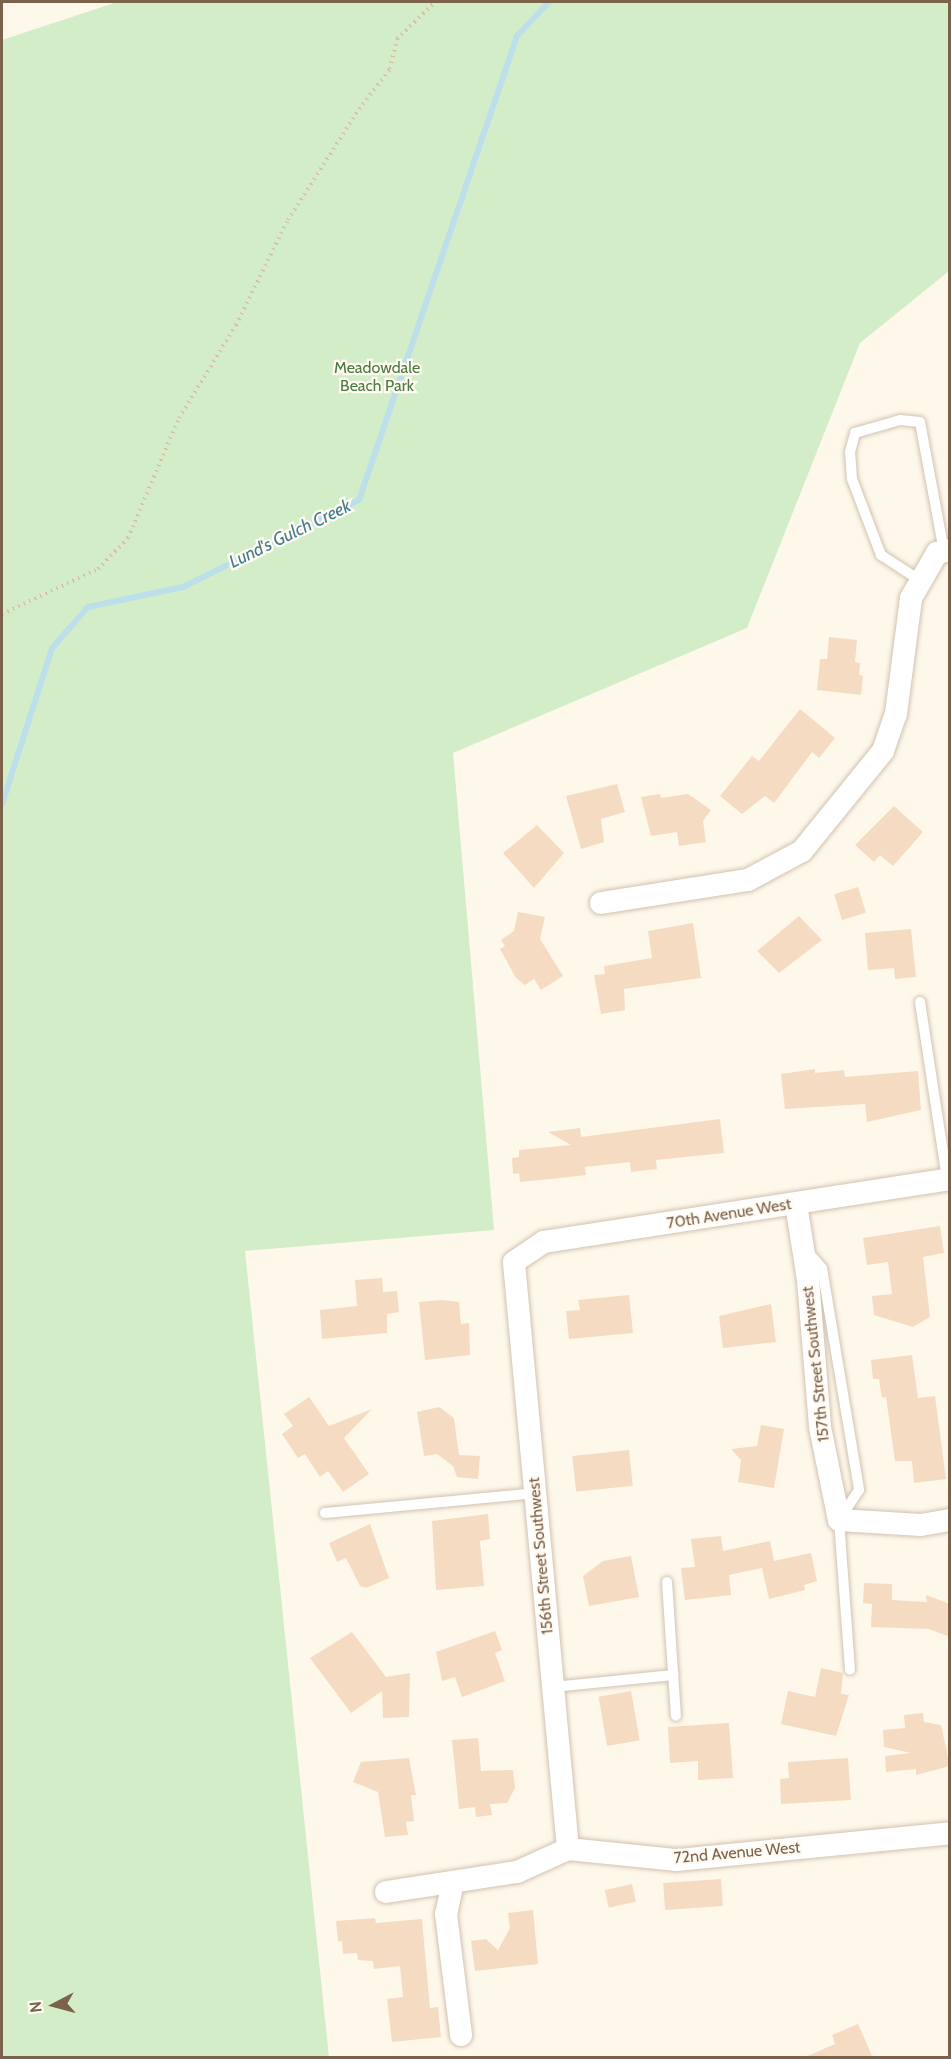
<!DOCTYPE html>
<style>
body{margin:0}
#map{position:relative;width:951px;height:2059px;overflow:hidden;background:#fef8eb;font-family:Cabin,sans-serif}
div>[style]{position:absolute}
.green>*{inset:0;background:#d3edc8}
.stream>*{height:6px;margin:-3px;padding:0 3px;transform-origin:3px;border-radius:3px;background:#bddfea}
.building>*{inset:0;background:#f5dbc1;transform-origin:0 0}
.path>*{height:4px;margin-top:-2px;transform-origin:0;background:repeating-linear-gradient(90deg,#dbbea3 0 1.5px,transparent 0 6px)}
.roads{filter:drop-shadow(0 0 2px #d2c2af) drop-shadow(0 0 2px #d2c2af)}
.lane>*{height:10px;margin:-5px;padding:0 5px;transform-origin:5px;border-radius:5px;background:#fff}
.street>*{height:22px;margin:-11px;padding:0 11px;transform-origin:11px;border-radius:11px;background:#fff}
span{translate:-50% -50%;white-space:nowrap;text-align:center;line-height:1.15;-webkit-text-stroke:4.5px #fffbf3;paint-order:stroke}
.park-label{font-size:16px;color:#4b7b40}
.street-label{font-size:16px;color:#7c614b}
.water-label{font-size:18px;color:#437b90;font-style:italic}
.frame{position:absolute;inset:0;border:3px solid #7c614b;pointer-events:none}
.north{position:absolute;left:24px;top:1975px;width:60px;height:60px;-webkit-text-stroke:4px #fffbf3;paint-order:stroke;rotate:264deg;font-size:16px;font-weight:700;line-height:24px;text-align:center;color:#7c614b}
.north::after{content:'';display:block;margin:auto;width:21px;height:27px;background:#7c614b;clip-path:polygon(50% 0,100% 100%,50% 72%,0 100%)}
</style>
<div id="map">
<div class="green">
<i style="clip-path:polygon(117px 2px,949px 2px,949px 271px,860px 343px,747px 628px,453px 753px,494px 1230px,245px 1251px,329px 2057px,2px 2057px,2px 40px)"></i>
</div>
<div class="stream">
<i style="left:2px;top:804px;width:164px;rotate:-72.2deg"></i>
<i style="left:52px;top:648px;width:55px;rotate:-48.7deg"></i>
<i style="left:88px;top:607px;width:97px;rotate:-11.9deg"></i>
<i style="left:183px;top:587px;width:196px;rotate:-26.3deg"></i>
<i style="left:359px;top:500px;width:490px;rotate:-71.2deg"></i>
<i style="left:517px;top:36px;width:47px;rotate:-46.7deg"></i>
</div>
<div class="building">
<i style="clip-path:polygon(829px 637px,857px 640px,855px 662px,860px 663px,859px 675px,863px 676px,861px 695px,817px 690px,820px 659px,827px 659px)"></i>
<i style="clip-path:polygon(800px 709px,835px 738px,819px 758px,812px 752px,774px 803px,765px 796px,742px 814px,720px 796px,752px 756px,759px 761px)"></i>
<i style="clip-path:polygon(617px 784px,625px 812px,601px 819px,604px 842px,581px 849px,566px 796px)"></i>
<i style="clip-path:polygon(660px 794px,661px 798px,688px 794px,711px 810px,703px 821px,706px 842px,679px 846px,677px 832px,651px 836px,641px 797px)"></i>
<i style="clip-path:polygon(894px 806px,923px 832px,893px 866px,880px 855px,874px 862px,855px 845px)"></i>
<i style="clip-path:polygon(537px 825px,564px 853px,534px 888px,503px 853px)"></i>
<i style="left:858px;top:887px;width:27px;height:25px;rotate:73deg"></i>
<i style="clip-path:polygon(518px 912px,545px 917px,540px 939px,563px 976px,541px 990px,534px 979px,525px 985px,516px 978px,500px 949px,505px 946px,501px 940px,514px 931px)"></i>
<i style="clip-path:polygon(799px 916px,822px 940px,779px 973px,757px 951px)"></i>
<i style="clip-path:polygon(693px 923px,701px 978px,624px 989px,625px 1010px,601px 1014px,594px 975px,605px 974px,604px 966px,652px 958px,648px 931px)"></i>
<i style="clip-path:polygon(911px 929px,916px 977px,895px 979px,894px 968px,868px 970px,865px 933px)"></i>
<i style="clip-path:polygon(815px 1069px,815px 1073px,844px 1070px,845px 1077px,918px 1071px,921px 1110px,867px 1122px,865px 1104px,785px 1109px,781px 1074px)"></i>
<i style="clip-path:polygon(720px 1119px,724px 1153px,656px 1160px,657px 1169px,631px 1172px,630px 1162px,585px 1167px,586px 1175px,560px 1178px,520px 1182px,519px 1173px,513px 1174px,512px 1158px,519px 1157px,519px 1150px,571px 1145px,548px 1132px,580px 1128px,581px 1137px)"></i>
<i style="clip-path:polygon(940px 1226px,944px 1253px,923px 1257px,930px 1317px,913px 1327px,874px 1315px,872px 1296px,892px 1294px,888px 1262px,867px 1265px,863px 1238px)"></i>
<i style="clip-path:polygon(382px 1278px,383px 1292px,397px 1291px,399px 1312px,387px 1314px,387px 1333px,322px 1339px,320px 1310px,357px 1306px,355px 1280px)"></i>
<i style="clip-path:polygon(629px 1295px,633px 1333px,569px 1339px,566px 1311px,580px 1310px,578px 1300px)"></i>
<i style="clip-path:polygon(442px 1300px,459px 1302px,461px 1324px,469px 1323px,470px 1355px,425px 1360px,419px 1302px)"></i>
<i style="clip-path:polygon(771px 1304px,776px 1342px,723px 1348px,719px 1316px)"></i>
<i style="clip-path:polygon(912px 1355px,918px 1398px,935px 1396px,946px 1479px,914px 1483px,912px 1461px,895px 1461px,886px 1397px,882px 1398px,879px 1379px,873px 1379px,871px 1360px)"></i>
<i style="clip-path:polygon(309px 1397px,329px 1426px,372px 1409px,344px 1438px,369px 1474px,343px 1492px,328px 1471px,320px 1477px,305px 1454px,298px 1458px,282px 1434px,293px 1426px,284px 1414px)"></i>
<i style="clip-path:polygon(439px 1407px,454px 1418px,459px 1455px,480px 1456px,478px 1479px,457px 1477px,453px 1466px,437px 1454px,424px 1456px,417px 1412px)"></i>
<i style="clip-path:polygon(761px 1425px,784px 1429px,774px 1488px,738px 1482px,741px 1460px,731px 1449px,757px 1446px)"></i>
<i style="left:629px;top:1450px;width:36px;height:57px;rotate:84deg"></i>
<i style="clip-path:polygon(488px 1514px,490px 1539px,480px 1541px,484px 1586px,436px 1590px,432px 1521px)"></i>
<i style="clip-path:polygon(370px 1524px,389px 1578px,366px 1588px,360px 1586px,346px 1558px,337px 1562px,329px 1543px)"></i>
<i style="clip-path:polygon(721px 1536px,723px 1551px,770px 1541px,774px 1561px,811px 1553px,817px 1581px,804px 1585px,805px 1590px,769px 1599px,762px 1568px,729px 1575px,731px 1595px,685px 1600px,681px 1568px,695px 1567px,691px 1539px)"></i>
<i style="clip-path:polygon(631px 1556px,639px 1597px,589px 1606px,583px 1576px,603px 1561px)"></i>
<i style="clip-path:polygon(864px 1583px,892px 1584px,892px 1600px,927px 1602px,926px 1595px,950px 1604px,950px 1637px,929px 1629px,871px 1627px,872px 1604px,863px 1603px)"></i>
<i style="clip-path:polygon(495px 1631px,502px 1650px,495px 1653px,505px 1681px,462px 1697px,455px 1677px,442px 1681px,436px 1652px)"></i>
<i style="clip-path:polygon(352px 1632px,386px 1677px,410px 1673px,409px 1717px,383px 1718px,382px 1691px,351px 1713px,310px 1658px)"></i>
<i style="clip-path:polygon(821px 1668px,843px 1673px,841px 1694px,849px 1695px,836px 1736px,781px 1724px,788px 1691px,815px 1697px)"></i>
<i style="left:631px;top:1691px;width:50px;height:33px;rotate:80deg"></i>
<i style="clip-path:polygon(923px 1713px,924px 1722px,941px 1725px,950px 1766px,916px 1775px,916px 1769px,886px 1772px,885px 1756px,911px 1753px,884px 1747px,883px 1730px,905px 1728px,904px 1715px)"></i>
<i style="clip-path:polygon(729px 1723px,733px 1778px,698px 1780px,698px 1761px,670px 1763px,668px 1727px)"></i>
<i style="clip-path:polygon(478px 1738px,481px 1771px,513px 1770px,515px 1788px,507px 1803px,490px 1804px,492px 1815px,476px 1817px,475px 1807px,459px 1809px,452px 1740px)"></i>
<i style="clip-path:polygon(409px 1758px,416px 1795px,411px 1795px,414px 1821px,406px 1822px,408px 1835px,385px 1837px,378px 1792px,353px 1782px,361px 1762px)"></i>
<i style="clip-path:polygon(848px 1758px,851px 1800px,781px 1804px,780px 1779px,789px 1778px,788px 1762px)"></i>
<i style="left:721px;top:1879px;width:27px;height:58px;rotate:86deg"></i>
<i style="left:632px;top:1884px;width:18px;height:28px;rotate:77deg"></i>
<i style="clip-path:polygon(533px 1910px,538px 1964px,475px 1971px,471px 1941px,486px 1939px,498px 1950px,510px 1928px,508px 1913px)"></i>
<i style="clip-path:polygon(375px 1918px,376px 1923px,422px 1919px,430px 2008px,438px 2007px,441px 2037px,392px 2042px,387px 1999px,403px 1997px,400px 1966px,374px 1969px,373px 1961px,358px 1960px,357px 1953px,343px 1954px,342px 1941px,338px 1942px,336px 1921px)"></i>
<i style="clip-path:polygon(858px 2024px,873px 2058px,803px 2058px,835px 2044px,832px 2035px)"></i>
</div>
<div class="path">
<i style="left:2px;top:614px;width:106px;rotate:-25.1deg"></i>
<i style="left:98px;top:569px;width:43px;rotate:-45.9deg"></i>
<i style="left:128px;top:538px;width:130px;rotate:-67deg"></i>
<i style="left:179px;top:418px;width:109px;rotate:-58.5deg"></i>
<i style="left:236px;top:325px;width:117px;rotate:-63.7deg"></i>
<i style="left:288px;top:220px;width:132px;rotate:-57.4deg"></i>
<i style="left:359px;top:109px;width:51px;rotate:-52.2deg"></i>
<i style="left:390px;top:69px;width:31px;rotate:-77deg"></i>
<i style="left:397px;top:39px;width:53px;rotate:-44.2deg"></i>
</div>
<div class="roads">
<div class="lane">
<i style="left:921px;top:581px;width:48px;rotate:-147deg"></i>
<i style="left:881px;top:555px;width:81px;rotate:-110.9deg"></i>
<i style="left:852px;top:479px;width:27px;rotate:-94deg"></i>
<i style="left:850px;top:452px;width:20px;rotate:-75deg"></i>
<i style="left:855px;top:433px;width:47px;rotate:-16.1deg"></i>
<i style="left:900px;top:420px;width:20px;rotate:6deg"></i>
<i style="left:920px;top:422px;width:131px;rotate:79.5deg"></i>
<i style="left:920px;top:1002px;width:179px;rotate:81.3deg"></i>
<i style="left:807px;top:1251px;width:23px;rotate:49deg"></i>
<i style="left:822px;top:1268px;width:225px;rotate:80.5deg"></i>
<i style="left:859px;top:1490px;width:36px;rotate:124deg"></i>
<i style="left:839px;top:1520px;width:150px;rotate:85.8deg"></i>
<i style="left:325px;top:1513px;width:211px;rotate:-5.4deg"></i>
<i style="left:667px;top:1582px;width:134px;rotate:86.2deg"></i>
<i style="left:553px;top:1687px;width:121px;rotate:-5.7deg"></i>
</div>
<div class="street">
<i style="left:601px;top:903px;width:149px;rotate:-8.9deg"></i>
<i style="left:748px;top:880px;width:61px;rotate:-28.2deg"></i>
<i style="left:802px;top:851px;width:129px;rotate:-51deg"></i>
<i style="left:883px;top:751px;width:39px;rotate:-71deg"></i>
<i style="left:896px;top:714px;width:117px;rotate:-82.6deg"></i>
<i style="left:911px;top:598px;width:52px;rotate:-60deg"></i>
<i style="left:937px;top:553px;width:13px;rotate:-13deg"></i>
<i style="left:796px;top:1204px;width:77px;rotate:81deg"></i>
<i style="left:808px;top:1280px;width:147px;rotate:85.3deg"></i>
<i style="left:820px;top:1427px;width:95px;rotate:78.5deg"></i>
<i style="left:839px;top:1520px;width:82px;rotate:3.5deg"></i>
<i style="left:921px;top:1525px;width:29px;rotate:-10deg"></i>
<i style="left:568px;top:1849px;width:589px;rotate:-95.26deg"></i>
<i style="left:514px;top:1262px;width:36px;rotate:-34deg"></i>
<i style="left:544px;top:1242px;width:411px;rotate:-8.8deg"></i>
<i style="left:453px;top:1882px;width:33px;rotate:102deg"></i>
<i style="left:446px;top:1914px;width:122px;rotate:82.9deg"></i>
<i style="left:386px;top:1892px;width:133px;rotate:-8.7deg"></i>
<i style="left:517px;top:1872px;width:56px;rotate:-24.3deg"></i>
<i style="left:568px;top:1849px;width:110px;rotate:5.8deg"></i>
<i style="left:677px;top:1860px;width:274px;rotate:-5.6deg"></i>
</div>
</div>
<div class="park-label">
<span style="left:377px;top:377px">Meadowdale<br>Beach Park</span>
</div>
<div class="street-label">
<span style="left:729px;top:1214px;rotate:-9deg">70th Avenue West</span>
<span style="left:816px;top:1364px;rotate:-96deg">157th Street Southwest</span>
<span style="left:541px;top:1556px;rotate:-95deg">156th Street Southwest</span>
<span style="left:737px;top:1853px;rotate:-5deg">72nd Avenue West</span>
</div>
<div class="water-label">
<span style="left:290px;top:534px;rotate:-26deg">Lund's Gulch Creek</span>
</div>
<div class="frame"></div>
<div class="north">N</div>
</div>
